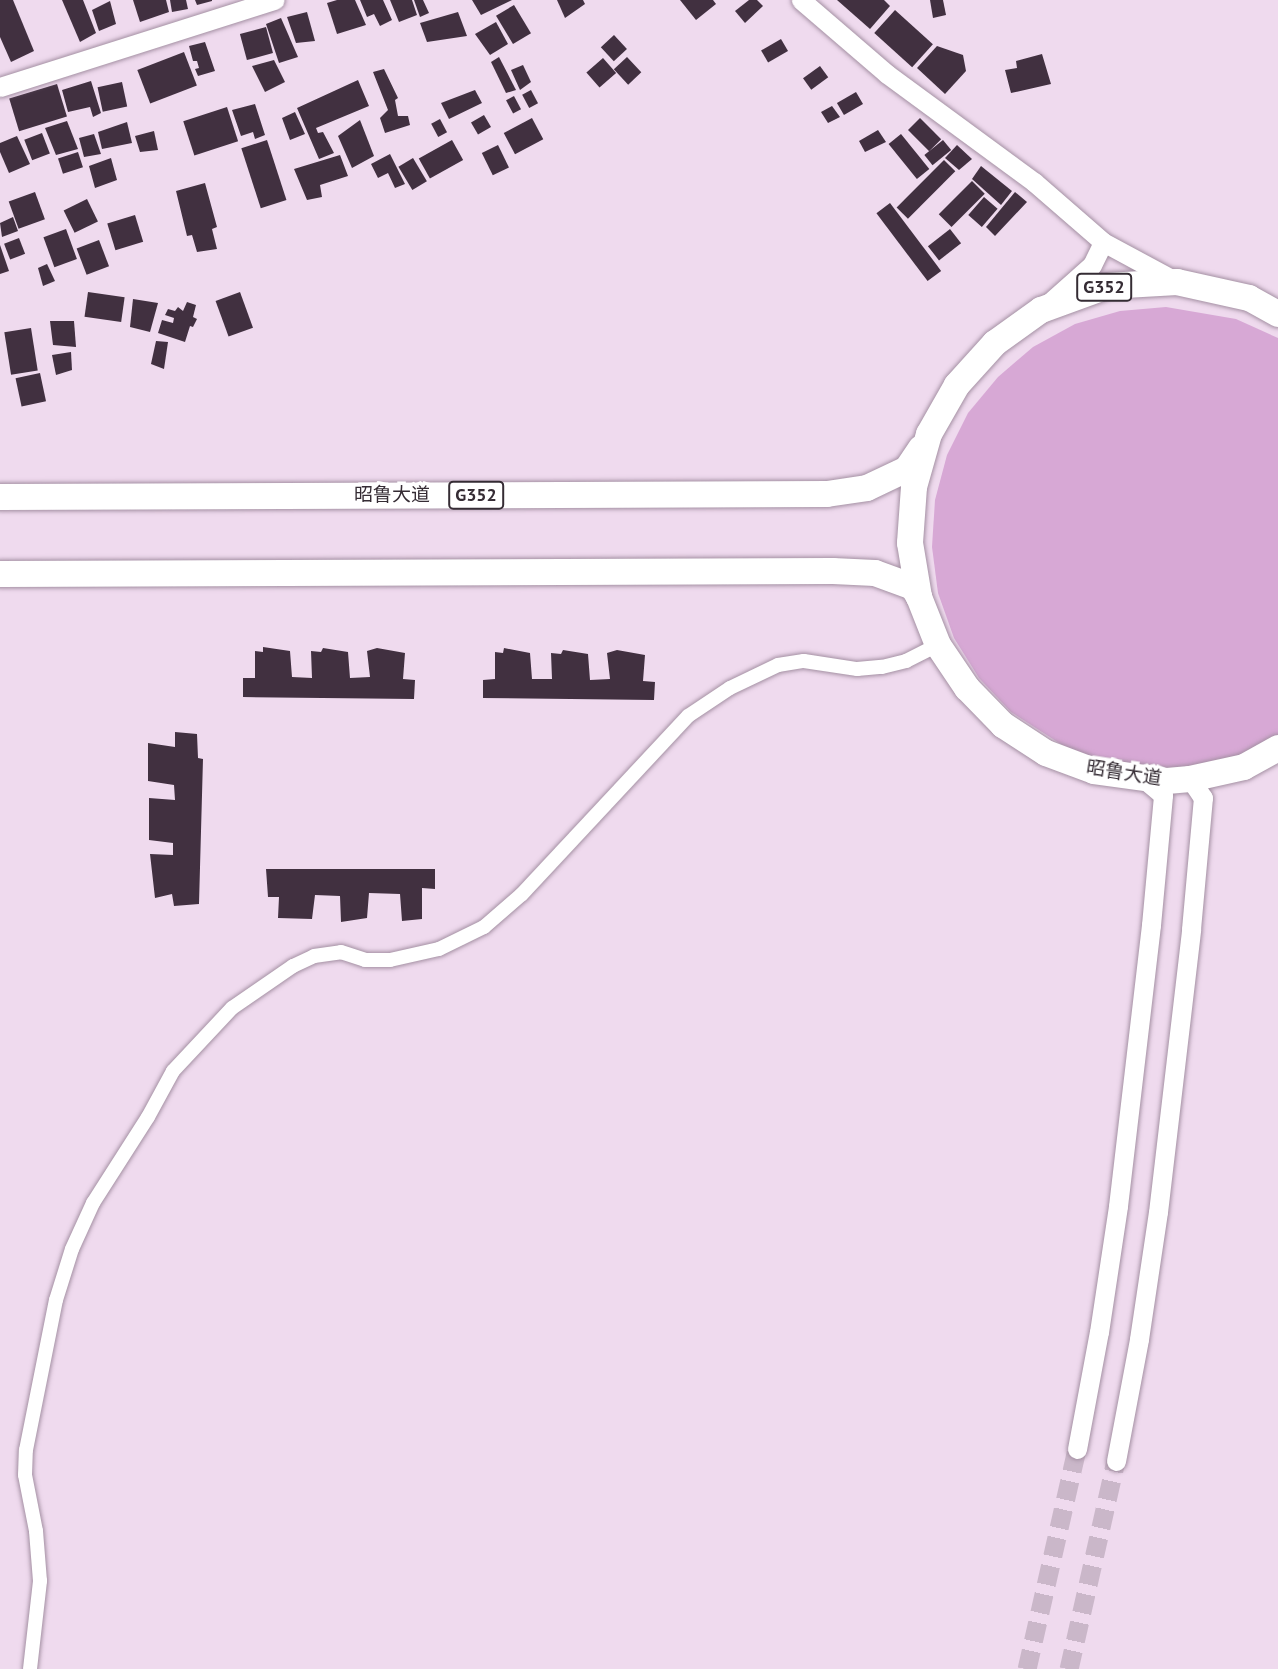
<!DOCTYPE html>
<meta charset="utf-8">
<style>
body{margin:0}
#map{position:relative;width:1278px;height:1669px;overflow:hidden;background:#efdaee;font-family:"PT Sans","Noto Sans SC",sans-serif}
div>[style]{position:absolute}
.green>*{inset:0;background:#d7a8d5}
.building>*{inset:0;background:#413040;transform-origin:0 0}
.secondary-tunnel>*{height:19px;margin-top:-9.5px;transform-origin:0;background:repeating-linear-gradient(90deg,#cab7c9 0 19px,transparent 0 29px)}
.roads{filter:drop-shadow(0 0 2px #a490a3) drop-shadow(0 0 2px #a490a3)}
.street>*{height:14px;margin:-7px;padding:0 7px;transform-origin:7px;border-radius:7px;background:#fff}
.secondary>*{height:19px;margin:-9.5px;padding:0 9.5px;transform-origin:9.5px;border-radius:9.5px;background:#fff}
.highway>*{height:26px;margin:-13px;padding:0 13px;transform-origin:13px;border-radius:13px;background:#fff}
span{translate:-50% -50%;white-space:nowrap;text-align:center;line-height:1.15;-webkit-text-stroke:7px #fff;paint-order:stroke}
.shield-label span{padding:2px 5px;background:#fff;border:2px solid;border-radius:5px;-webkit-text-stroke-width:0}
.shield-label{font-size:18px;color:#352c34;font-weight:700}
.street-label{font-size:19px;color:#352c34}
</style>
<div id="map">
<div class="green">
<i style="clip-path:polygon(1166px 307px,1236px 319px,1278px 338px,1278px 741px,1253px 753px,1184px 770px,1114px 765px,1070px 750px,1011px 712px,979px 678px,954px 638px,938px 593px,932px 547px,935px 500px,947px 455px,968px 413px,998px 377px,1033px 347px,1075px 324px,1120px 311px)"></i>
</div>
<div class="building">
<i style="clip-path:polygon(0 0,13px 0,34px 51px,11px 62px,0 37px)"></i>
<i style="clip-path:polygon(62px 0,83px 0,96px 33px,80px 42px)"></i>
<i style="clip-path:polygon(133px 0,166px 0,169px 12px,140px 22px)"></i>
<i style="clip-path:polygon(170px 0,186px 0,188px 9px,172px 12px)"></i>
<i style="clip-path:polygon(195px 0,212px 0,212px 1px,197px 5px)"></i>
<i style="clip-path:polygon(337px 0,355px 0,366px 25px,337px 34px,327px 3px)"></i>
<i style="clip-path:polygon(360px 0,383px 0,392px 20px,380px 26px,374px 14px,367px 17px)"></i>
<i style="clip-path:polygon(390px 0,412px 0,417px 15px,399px 22px)"></i>
<i style="clip-path:polygon(414px 0,423px 0,429px 13px,420px 17px)"></i>
<i style="clip-path:polygon(472px 0,512px 0,481px 15px)"></i>
<i style="clip-path:polygon(557px 0,583px 0,585px 4px,565px 18px)"></i>
<i style="clip-path:polygon(680px 0,713px 0,716px 4px,696px 20px)"></i>
<i style="clip-path:polygon(749px 0,757px 0,763px 6px,745px 23px,735px 11px)"></i>
<i style="clip-path:polygon(837px 0,884px 0,890px 6px,870px 29px)"></i>
<i style="clip-path:polygon(930px 0,943px 0,946px 15px,933px 18px)"></i>
<i style="clip-path:polygon(110px 1px,116px 24px,99px 31px,92px 10px)"></i>
<i style="left:514px;top:5px;width:33px;height:21px;rotate:59deg"></i>
<i style="left:895px;top:10px;width:51px;height:31px;rotate:42deg"></i>
<i style="clip-path:polygon(307px 12px,315px 41px,296px 43px,287px 17px)"></i>
<i style="clip-path:polygon(458px 12px,467px 36px,427px 42px,420px 23px)"></i>
<i style="clip-path:polygon(281px 18px,298px 57px,279px 63px,266px 24px)"></i>
<i style="clip-path:polygon(496px 22px,508px 44px,490px 55px,475px 34px)"></i>
<i style="left:266px;top:27px;width:27px;height:27px;rotate:75deg"></i>
<i style="left:614px;top:35px;width:19px;height:18px;rotate:47deg"></i>
<i style="left:781px;top:39px;width:14px;height:23px;rotate:60deg"></i>
<i style="clip-path:polygon(205px 42px,215px 71px,198px 76px,195px 69px,199px 68px,197px 61px,193px 61px,189px 46px)"></i>
<i style="clip-path:polygon(937px 46px,963px 55px,966px 71px,945px 94px,917px 68px)"></i>
<i style="left:184px;top:52px;width:36px;height:50px;rotate:69deg"></i>
<i style="clip-path:polygon(1042px 54px,1051px 84px,1011px 93px,1005px 70px,1017px 68px,1016px 61px)"></i>
<i style="clip-path:polygon(499px 57px,516px 90px,506px 93px,491px 62px)"></i>
<i style="left:627px;top:57px;width:21px;height:18px;rotate:47deg"></i>
<i style="left:603px;top:58px;width:20px;height:22px;rotate:49deg"></i>
<i style="clip-path:polygon(274px 60px,285px 82px,265px 92px,252px 66px)"></i>
<i style="clip-path:polygon(523px 65px,531px 82px,520px 90px,511px 70px)"></i>
<i style="left:820px;top:66px;width:14px;height:21px;rotate:54deg"></i>
<i style="clip-path:polygon(384px 69px,398px 98px,395px 100px,398px 116px,408px 116px,410px 125px,385px 133px,380px 118px,388px 110px,373px 72px)"></i>
<i style="clip-path:polygon(358px 80px,369px 106px,316px 128px,318px 133px,323px 132px,334px 153px,319px 159px,297px 108px)"></i>
<i style="clip-path:polygon(91px 81px,101px 113px,93px 117px,90px 107px,68px 112px,62px 90px)"></i>
<i style="left:122px;top:82px;width:25px;height:25px;rotate:78deg"></i>
<i style="left:57px;top:84px;width:34px;height:50px;rotate:73deg"></i>
<i style="clip-path:polygon(475px 90px,482px 103px,449px 119px,441px 103px)"></i>
<i style="left:531px;top:90px;width:15px;height:10px;rotate:62deg"></i>
<i style="left:856px;top:92px;width:14px;height:22px;rotate:60deg"></i>
<i style="left:514px;top:96px;width:15px;height:9px;rotate:62deg"></i>
<i style="clip-path:polygon(255px 104px,265px 135px,255px 139px,253px 132px,241px 136px,232px 110px)"></i>
<i style="clip-path:polygon(832px 106px,840px 117px,828px 123px,821px 112px)"></i>
<i style="left:227px;top:107px;width:36px;height:46px;rotate:72deg"></i>
<i style="clip-path:polygon(295px 112px,305px 134px,290px 140px,282px 118px)"></i>
<i style="left:484px;top:115px;width:14px;height:15px;rotate:60deg"></i>
<i style="left:532px;top:118px;width:24px;height:32px;rotate:62deg"></i>
<i style="left:920px;top:118px;width:30px;height:17px;rotate:45deg"></i>
<i style="left:440px;top:119px;width:15px;height:10px;rotate:62deg"></i>
<i style="clip-path:polygon(360px 120px,374px 156px,352px 168px,338px 136px)"></i>
<i style="clip-path:polygon(67px 121px,78px 149px,56px 155px,45px 128px)"></i>
<i style="clip-path:polygon(127px 122px,132px 143px,102px 149px,98px 132px)"></i>
<i style="clip-path:polygon(878px 130px,886px 142px,865px 152px,859px 141px)"></i>
<i style="clip-path:polygon(154px 131px,158px 150px,140px 152px,135px 136px)"></i>
<i style="left:42px;top:133px;width:22px;height:19px;rotate:69deg"></i>
<i style="clip-path:polygon(94px 134px,101px 154px,84px 157px,79px 138px)"></i>
<i style="left:901px;top:134px;width:45px;height:16px;rotate:51deg"></i>
<i style="clip-path:polygon(17px 136px,30px 164px,9px 173px,0 152px,0 143px)"></i>
<i style="left:267px;top:140px;width:63px;height:27px;rotate:72deg"></i>
<i style="left:452px;top:140px;width:23px;height:38px;rotate:61deg"></i>
<i style="left:943px;top:140px;width:13px;height:24px;rotate:51deg"></i>
<i style="left:498px;top:145px;width:25px;height:18px;rotate:64deg"></i>
<i style="clip-path:polygon(957px 145px,972px 159px,959px 170px,945px 158px)"></i>
<i style="left:78px;top:152px;width:16px;height:21px;rotate:72deg"></i>
<i style="clip-path:polygon(390px 154px,405px 184px,395px 188px,388px 173px,378px 178px,371px 164px)"></i>
<i style="clip-path:polygon(340px 155px,348px 176px,320px 185px,322px 197px,307px 200px,294px 169px)"></i>
<i style="clip-path:polygon(111px 158px,117px 180px,95px 188px,89px 166px)"></i>
<i style="left:413px;top:158px;width:27px;height:17px;rotate:59deg"></i>
<i style="left:944px;top:160px;width:16px;height:67px;rotate:45deg"></i>
<i style="clip-path:polygon(981px 166px,1012px 191px,1001px 205px,972px 179px)"></i>
<i style="left:972px;top:181px;width:18px;height:47px;rotate:45deg"></i>
<i style="clip-path:polygon(205px 183px,217px 227px,212px 229px,217px 249px,197px 252px,192px 235px,187px 236px,176px 191px)"></i>
<i style="left:35px;top:192px;width:29px;height:28px;rotate:70deg"></i>
<i style="clip-path:polygon(1015px 192px,1027px 202px,995px 236px,986px 227px)"></i>
<i style="left:984px;top:197px;width:18px;height:24px;rotate:41deg"></i>
<i style="left:87px;top:199px;width:25px;height:26px;rotate:64deg"></i>
<i style="left:890px;top:203px;width:85px;height:17px;rotate:53deg"></i>
<i style="left:135px;top:215px;width:28px;height:29px;rotate:73deg"></i>
<i style="clip-path:polygon(13px 217px,18px 231px,2px 237px,0 223px)"></i>
<i style="left:66px;top:229px;width:32px;height:24px;rotate:70deg"></i>
<i style="left:950px;top:229px;width:18px;height:28px;rotate:52deg"></i>
<i style="left:19px;top:238px;width:17px;height:16px;rotate:69deg"></i>
<i style="left:99px;top:240px;width:28px;height:24px;rotate:69deg"></i>
<i style="clip-path:polygon(0 245px,9px 271px,0 274px)"></i>
<i style="clip-path:polygon(47px 264px,55px 281px,43px 286px,38px 268px)"></i>
<i style="left:88px;top:292px;width:37px;height:25px;rotate:8deg"></i>
<i style="left:240px;top:292px;width:38px;height:26px;rotate:70deg"></i>
<i style="clip-path:polygon(133px 299px,158px 303px,150px 332px,130px 327px)"></i>
<i style="clip-path:polygon(187px 302px,196px 305px,193px 317px,197px 319px,193px 327px,190px 326px,185px 342px,158px 333px,162px 320px,173px 323px,174px 318px,165px 315px,168px 309px,175px 311px,178px 307px,183px 311px)"></i>
<i style="clip-path:polygon(50px 321px,74px 321px,76px 347px,53px 345px)"></i>
<i style="left:31px;top:328px;width:43px;height:27px;rotate:81deg"></i>
<i style="clip-path:polygon(156px 341px,168px 342px,164px 369px,151px 364px)"></i>
<i style="clip-path:polygon(71px 352px,72px 370px,56px 375px,52px 355px)"></i>
<i style="left:40px;top:373px;width:29px;height:25px;rotate:78deg"></i>
<i style="clip-path:polygon(263px 647px,290px 651px,292px 677px,312px 678px,311px 651px,321px 652px,323px 648px,348px 652px,350px 678px,370px 677px,367px 651px,377px 648px,405px 653px,403px 679px,415px 680px,414px 699px,243px 697px,243px 678px,255px 678px,255px 651px,263px 652px)"></i>
<i style="clip-path:polygon(504px 648px,530px 653px,532px 679px,552px 679px,551px 653px,561px 654px,563px 650px,588px 654px,590px 680px,610px 679px,607px 653px,617px 650px,645px 655px,643px 681px,655px 682px,654px 700px,483px 698px,483px 680px,495px 679px,495px 652px,503px 653px)"></i>
<i style="clip-path:polygon(175px 732px,197px 734px,198px 758px,203px 759px,199px 904px,174px 906px,172px 894px,155px 898px,150px 854px,173px 855px,173px 843px,149px 840px,149px 798px,175px 800px,174px 785px,148px 781px,148px 743px,175px 747px)"></i>
<i style="clip-path:polygon(266px 869px,435px 869px,435px 889px,422px 888px,422px 919px,402px 921px,400px 894px,369px 893px,367px 918px,341px 922px,340px 896px,315px 895px,312px 919px,278px 918px,279px 897px,268px 897px)"></i>
</div>
<div class="secondary-tunnel">
<i style="left:1027px;top:1669px;width:226px;rotate:-77.2deg"></i>
<i style="left:1069px;top:1669px;width:213px;rotate:-77.3deg"></i>
</div>
<div class="roads">
<div class="street">
<i style="left:30px;top:1669px;width:89px;rotate:-83.5deg"></i>
<i style="left:40px;top:1581px;width:50px;rotate:-94.6deg"></i>
<i style="left:36px;top:1531px;width:57px;rotate:-101.1deg"></i>
<i style="left:25px;top:1475px;width:25px;rotate:-88deg"></i>
<i style="left:26px;top:1450px;width:153px;rotate:-78.7deg"></i>
<i style="left:56px;top:1300px;width:53px;rotate:-72.6deg"></i>
<i style="left:72px;top:1249px;width:51px;rotate:-65.5deg"></i>
<i style="left:93px;top:1203px;width:102px;rotate:-57.4deg"></i>
<i style="left:148px;top:1117px;width:52px;rotate:-61.5deg"></i>
<i style="left:173px;top:1071px;width:86px;rotate:-46.9deg"></i>
<i style="left:232px;top:1008px;width:74px;rotate:-34.5deg"></i>
<i style="left:293px;top:966px;width:23px;rotate:-25deg"></i>
<i style="left:314px;top:956px;width:27px;rotate:-8deg"></i>
<i style="left:341px;top:952px;width:25px;rotate:18deg"></i>
<i style="left:365px;top:960px;width:25px"></i>
<i style="left:390px;top:960px;width:50px;rotate:-12.7deg"></i>
<i style="left:439px;top:949px;width:50px;rotate:-26.1deg"></i>
<i style="left:484px;top:927px;width:50px;rotate:-41deg"></i>
<i style="left:522px;top:894px;width:243px;rotate:-47deg"></i>
<i style="left:688px;top:716px;width:50px;rotate:-33.7deg"></i>
<i style="left:730px;top:688px;width:53px;rotate:-25.6deg"></i>
<i style="left:778px;top:665px;width:26px;rotate:-9deg"></i>
<i style="left:804px;top:661px;width:54px;rotate:8.6deg"></i>
<i style="left:857px;top:669px;width:25px;rotate:-5deg"></i>
<i style="left:882px;top:667px;width:25px;rotate:-14deg"></i>
<i style="left:906px;top:661px;width:36px;rotate:-27deg"></i>
</div>
<div class="secondary">
<i style="left:801px;top:0;width:113px;rotate:40.7deg"></i>
<i style="left:887px;top:74px;width:182px;rotate:36.3deg"></i>
<i style="left:1034px;top:182px;width:91px;rotate:41deg"></i>
<i style="left:1103px;top:242px;width:84px;rotate:28.4deg"></i>
<i style="left:0;top:87px;width:288px;rotate:-17.6deg"></i>
<i style="left:1049px;top:303px;width:57px;rotate:-41.5deg"></i>
<i style="left:1092px;top:265px;width:25px;rotate:-64deg"></i>
<i style="left:1077px;top:1449px;width:119px;rotate:-79.4deg"></i>
<i style="left:1099px;top:1332px;width:127px;rotate:-81.4deg"></i>
<i style="left:1118px;top:1206px;width:283px;rotate:-83.3deg"></i>
<i style="left:1151px;top:925px;width:131px;rotate:-84.7deg"></i>
<i style="left:1163px;top:795px;width:23px;rotate:-140deg"></i>
<i style="left:1116px;top:1461px;width:124px;rotate:-79.3deg"></i>
<i style="left:1139px;top:1339px;width:128px;rotate:-81.5deg"></i>
<i style="left:1158px;top:1212px;width:285px;rotate:-83.3deg"></i>
<i style="left:1191px;top:929px;width:132px;rotate:-84.8deg"></i>
<i style="left:1203px;top:798px;width:23px;rotate:-124deg"></i>
</div>
<div class="highway">
<i style="left:1278px;top:314px;width:33px;rotate:-151deg"></i>
<i style="left:1249px;top:298px;width:74px;rotate:-167.5deg"></i>
<i style="left:1177px;top:282px;width:70px;rotate:176.7deg"></i>
<i style="left:1107px;top:286px;width:70px;rotate:160deg"></i>
<i style="left:1041px;top:310px;width:57px;rotate:144.3deg"></i>
<i style="left:995px;top:343px;width:57px;rotate:132.1deg"></i>
<i style="left:957px;top:385px;width:56px;rotate:119.7deg"></i>
<i style="left:929px;top:434px;width:55px;rotate:105.8deg"></i>
<i style="left:914px;top:487px;width:56px;rotate:94.1deg"></i>
<i style="left:910px;top:543px;width:55px;rotate:80.5deg"></i>
<i style="left:919px;top:597px;width:52px;rotate:68.4deg"></i>
<i style="left:938px;top:645px;width:52px;rotate:56deg"></i>
<i style="left:967px;top:688px;width:52px;rotate:45.8deg"></i>
<i style="left:1003px;top:725px;width:51px;rotate:33.1deg"></i>
<i style="left:1046px;top:753px;width:51px;rotate:20.6deg"></i>
<i style="left:1094px;top:771px;width:74px;rotate:7.8deg"></i>
<i style="left:1167px;top:781px;width:23px;rotate:-5deg"></i>
<i style="left:1190px;top:779px;width:55px;rotate:-12.5deg"></i>
<i style="left:1244px;top:767px;width:39px;rotate:-29deg"></i>
<i style="left:0;top:497px;width:827px;rotate:-0.21deg"></i>
<i style="left:827px;top:494px;width:40px;rotate:-8.5deg"></i>
<i style="left:867px;top:488px;width:44px;rotate:-25.4deg"></i>
<i style="left:907px;top:469px;width:25px;rotate:-56deg"></i>
<i style="left:0;top:574px;width:833px;rotate:-0.21deg"></i>
<i style="left:833px;top:571px;width:42px;rotate:2.7deg"></i>
<i style="left:875px;top:573px;width:40px;rotate:20.2deg"></i>
<i style="left:913px;top:587px;width:12px;rotate:59deg"></i>
</div>
</div>
<div class="shield-label">
<span style="left:1104px;top:287px">G352</span>
<span style="left:476px;top:495px">G352</span>
</div>
<div class="street-label">
<span style="left:392px;top:495px">昭鲁大道</span>
<span style="left:1124px;top:773px;rotate:9deg">昭鲁大道</span>
</div>
</div>
